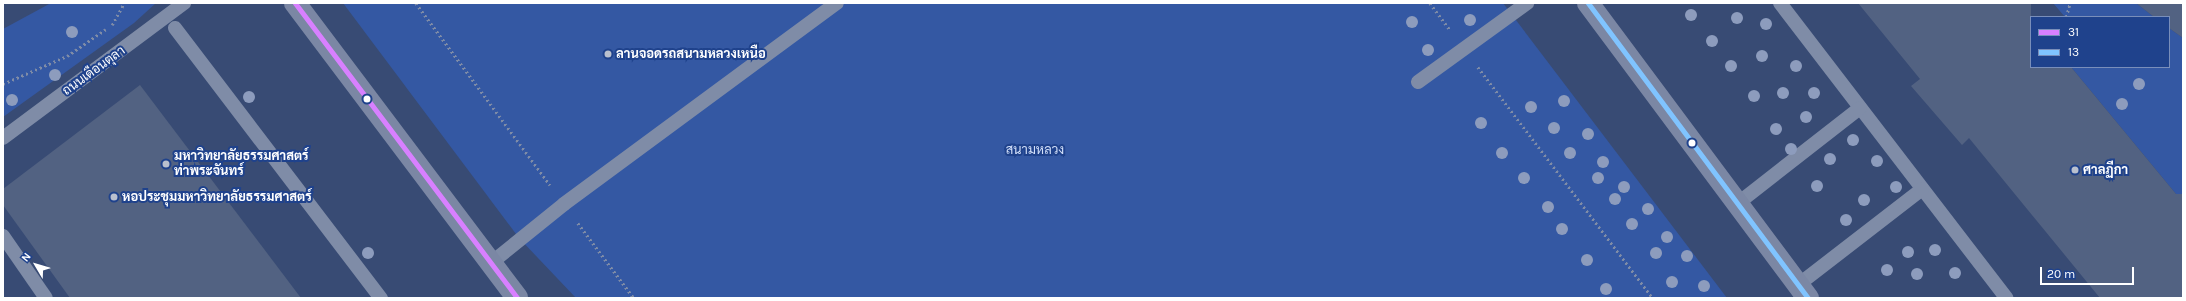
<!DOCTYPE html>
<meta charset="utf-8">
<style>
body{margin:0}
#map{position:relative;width:2186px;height:301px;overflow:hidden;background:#384b74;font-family:Karla,Sarabun,sans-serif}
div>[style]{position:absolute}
.green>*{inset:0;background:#3458a3}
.building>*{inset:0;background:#526282}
.path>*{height:2.5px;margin-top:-1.25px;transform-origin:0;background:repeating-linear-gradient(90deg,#7f8ca7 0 2px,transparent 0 5px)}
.lane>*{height:14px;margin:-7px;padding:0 7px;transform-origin:7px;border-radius:7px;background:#7f8ca7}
.secondary>*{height:22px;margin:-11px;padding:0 11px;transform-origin:11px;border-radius:11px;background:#7b87a4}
.bus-1>*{height:5px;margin:-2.5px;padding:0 2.5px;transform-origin:2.5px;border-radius:2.5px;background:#d880ff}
.bus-2>*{height:5px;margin:-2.5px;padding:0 2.5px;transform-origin:2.5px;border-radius:2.5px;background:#80c4ff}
.trees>*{width:12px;height:12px;margin:-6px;border-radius:50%;background:#8d9cbd}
.dots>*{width:11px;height:11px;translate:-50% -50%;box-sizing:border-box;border:2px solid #1f428c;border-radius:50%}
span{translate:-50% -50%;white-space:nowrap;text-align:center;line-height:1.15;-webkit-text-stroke:4px #1f428c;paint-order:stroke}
.poi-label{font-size:13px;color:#fff;font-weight:700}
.left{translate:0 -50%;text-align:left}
.street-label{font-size:13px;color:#fff}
.park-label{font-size:13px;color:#d2dff9}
.frame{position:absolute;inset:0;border:4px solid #fff;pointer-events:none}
.legend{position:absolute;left:2030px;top:16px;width:140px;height:52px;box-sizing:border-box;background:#1f428c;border:1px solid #798eba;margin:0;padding:5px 7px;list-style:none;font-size:12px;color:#fff}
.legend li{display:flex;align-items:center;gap:8px;height:20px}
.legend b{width:20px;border:1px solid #798eba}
.north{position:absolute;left:16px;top:245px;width:40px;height:40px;-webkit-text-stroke:3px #1f428c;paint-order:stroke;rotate:308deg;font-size:11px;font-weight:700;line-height:16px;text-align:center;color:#fff}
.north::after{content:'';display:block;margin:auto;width:14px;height:18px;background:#fff;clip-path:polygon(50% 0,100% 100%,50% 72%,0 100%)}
.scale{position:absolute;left:2040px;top:267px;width:94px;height:18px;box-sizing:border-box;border:2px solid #fff;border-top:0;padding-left:5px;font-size:12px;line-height:14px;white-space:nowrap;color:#fff;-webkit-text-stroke:3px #1f428c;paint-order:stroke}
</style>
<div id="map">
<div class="green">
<i style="clip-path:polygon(51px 3px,156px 3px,134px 23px,3px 117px,3px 29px)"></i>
<i style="clip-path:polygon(343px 3px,1503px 3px,1727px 298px,576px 298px,519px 238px)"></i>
<i style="clip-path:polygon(2053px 3px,2136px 3px,2154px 17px,2065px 17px)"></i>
<i style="clip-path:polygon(2169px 28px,2183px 38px,2183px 194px,2176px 194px,2071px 67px,2169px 67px)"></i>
</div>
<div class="building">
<i style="clip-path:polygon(1858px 3px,2031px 3px,2031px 67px,2071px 67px,2176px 194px,2183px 194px,2183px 298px,2100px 298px,1969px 138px,1962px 145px,1911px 86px,1920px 79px)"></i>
<i style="clip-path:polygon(2136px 3px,2183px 3px,2183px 38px,2169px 28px,2169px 17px,2154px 17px)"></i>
<i style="clip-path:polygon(140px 85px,301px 298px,70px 298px,3px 205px,3px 189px)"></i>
</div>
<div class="path">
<i style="left:416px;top:3px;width:226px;rotate:53.6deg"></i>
<i style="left:1430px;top:3px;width:34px;rotate:53deg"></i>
<i style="left:2066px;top:17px;width:15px;rotate:-74deg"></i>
<i style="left:112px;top:25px;width:25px;rotate:-61deg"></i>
<i style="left:1478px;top:67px;width:290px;rotate:52.9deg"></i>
<i style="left:3px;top:84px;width:70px;rotate:-23.6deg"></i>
<i style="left:67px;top:56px;width:47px;rotate:-34.7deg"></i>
<i style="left:578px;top:223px;width:94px;rotate:53.3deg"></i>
</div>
<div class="lane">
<i style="left:1780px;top:3px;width:372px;rotate:52.5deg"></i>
<i style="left:175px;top:28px;width:340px;rotate:52.7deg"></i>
<i style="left:1418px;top:82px;width:135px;rotate:-35.9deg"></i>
<i style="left:3px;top:138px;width:226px;rotate:-36.7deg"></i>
<i style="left:1737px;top:204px;width:156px;rotate:-38deg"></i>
<i style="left:3px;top:236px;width:75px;rotate:55.3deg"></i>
<i style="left:491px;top:263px;width:94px;rotate:-38.9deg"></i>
<i style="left:564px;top:204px;width:339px;rotate:-36.4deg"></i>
<i style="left:1798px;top:285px;width:157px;rotate:-37.7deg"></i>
</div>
<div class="secondary">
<i style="left:295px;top:3px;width:369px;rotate:53deg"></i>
<i style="left:1588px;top:3px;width:368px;rotate:53.3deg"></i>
</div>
<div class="bus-1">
<i style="left:295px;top:3px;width:369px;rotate:53deg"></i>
</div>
<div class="bus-2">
<i style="left:1588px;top:3px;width:368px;rotate:53.3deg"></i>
</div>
<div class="trees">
<i style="left:1691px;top:15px"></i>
<i style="left:1737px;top:18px"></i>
<i style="left:1470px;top:20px"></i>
<i style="left:1412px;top:22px"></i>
<i style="left:1766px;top:24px"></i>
<i style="left:72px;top:32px"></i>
<i style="left:1712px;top:41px"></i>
<i style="left:1428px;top:50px"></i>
<i style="left:1762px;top:56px"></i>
<i style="left:1731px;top:66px"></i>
<i style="left:1796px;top:66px"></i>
<i style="left:55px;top:75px"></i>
<i style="left:2139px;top:84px"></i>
<i style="left:1783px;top:93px"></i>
<i style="left:1814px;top:93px"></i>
<i style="left:1754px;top:96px"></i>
<i style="left:249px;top:97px"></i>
<i style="left:12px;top:100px"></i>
<i style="left:1564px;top:101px"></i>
<i style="left:2122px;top:104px"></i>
<i style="left:1531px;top:107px"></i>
<i style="left:1806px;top:117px"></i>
<i style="left:1481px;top:123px"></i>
<i style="left:1554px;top:128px"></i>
<i style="left:1776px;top:129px"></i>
<i style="left:1588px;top:134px"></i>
<i style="left:1853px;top:140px"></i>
<i style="left:1791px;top:149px"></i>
<i style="left:1502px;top:153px"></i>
<i style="left:1570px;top:153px"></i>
<i style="left:1830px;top:159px"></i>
<i style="left:1877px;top:161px"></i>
<i style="left:1603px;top:162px"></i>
<i style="left:1524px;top:178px"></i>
<i style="left:1598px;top:178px"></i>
<i style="left:1817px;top:186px"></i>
<i style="left:1624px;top:187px"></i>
<i style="left:1896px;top:187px"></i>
<i style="left:1615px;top:199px"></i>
<i style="left:1864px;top:200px"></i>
<i style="left:1548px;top:207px"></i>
<i style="left:1648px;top:209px"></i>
<i style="left:1846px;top:220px"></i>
<i style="left:1632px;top:224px"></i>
<i style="left:1562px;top:229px"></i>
<i style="left:1667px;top:237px"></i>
<i style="left:1935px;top:250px"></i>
<i style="left:1908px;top:252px"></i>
<i style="left:368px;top:253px"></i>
<i style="left:1656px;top:253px"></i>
<i style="left:1687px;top:256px"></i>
<i style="left:1587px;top:260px"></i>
<i style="left:1887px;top:270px"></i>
<i style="left:1955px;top:273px"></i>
<i style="left:1917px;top:274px"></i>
<i style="left:1672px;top:282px"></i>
<i style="left:1704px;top:286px"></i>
<i style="left:1606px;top:289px"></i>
</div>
<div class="dots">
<i style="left:608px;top:54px;background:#b9c0ce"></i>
<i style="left:367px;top:99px;background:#fff"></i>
<i style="left:1692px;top:143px;background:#fff"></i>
<i style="left:166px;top:164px;background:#b9c0ce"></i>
<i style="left:2075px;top:170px;background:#b9c0ce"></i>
<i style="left:114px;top:197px;background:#b9c0ce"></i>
</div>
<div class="poi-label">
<span class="left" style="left:616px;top:54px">ลานจอดรถสนามหลวงเหนือ</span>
<span class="left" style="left:174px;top:164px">มหาวิทยาลัยธรรมศาสตร์<br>ท่าพระจันทร์</span>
<span class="left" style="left:2083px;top:170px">ศาลฏีกา</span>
<span class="left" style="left:122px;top:197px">หอประชุมมหาวิทยาลัยธรรมศาสตร์</span>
</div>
<div class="street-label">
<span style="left:94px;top:71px;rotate:-36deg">ถนนเดือนตุลา</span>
</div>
<div class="park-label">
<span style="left:1035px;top:150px">สนามหลวง</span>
</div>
<div class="frame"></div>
<ul class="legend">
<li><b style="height:5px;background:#d880ff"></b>31</li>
<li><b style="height:5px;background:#80c4ff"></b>13</li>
</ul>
<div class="north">N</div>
<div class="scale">20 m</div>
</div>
